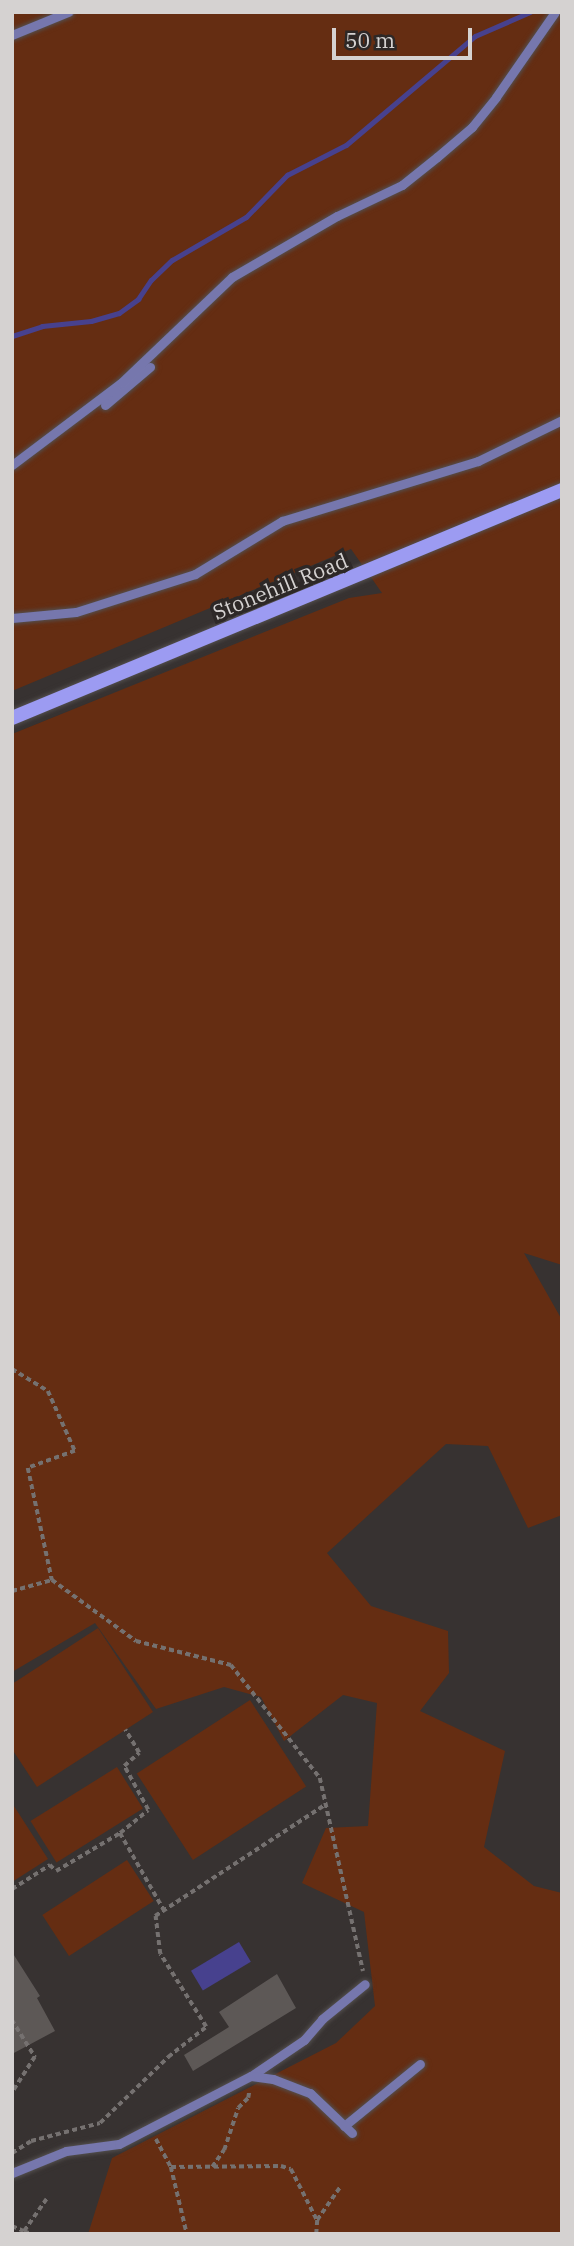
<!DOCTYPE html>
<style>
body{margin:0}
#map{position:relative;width:574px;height:2246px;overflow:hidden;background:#373231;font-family:"IBM Plex Serif",serif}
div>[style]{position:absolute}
.green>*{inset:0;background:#652d12;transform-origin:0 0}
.water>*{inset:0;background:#47418e;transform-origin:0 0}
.stream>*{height:5px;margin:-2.5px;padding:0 2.5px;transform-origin:2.5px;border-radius:2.5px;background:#47418e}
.building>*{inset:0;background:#5d5856}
.path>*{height:3.5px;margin-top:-1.75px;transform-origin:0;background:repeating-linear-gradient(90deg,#757170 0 5px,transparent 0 8.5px)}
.roads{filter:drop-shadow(0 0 2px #534f4e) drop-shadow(0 0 2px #534f4e)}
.lane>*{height:9px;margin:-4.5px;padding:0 4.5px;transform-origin:4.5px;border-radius:4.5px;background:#7677ad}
.secondary>*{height:14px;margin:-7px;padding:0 7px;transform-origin:7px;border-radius:7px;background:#9c9bf2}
span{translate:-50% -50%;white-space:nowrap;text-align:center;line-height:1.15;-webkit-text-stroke:7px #2d2827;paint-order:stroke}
.street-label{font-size:21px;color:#d5d2d1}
.frame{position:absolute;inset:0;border:14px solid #d5d2d1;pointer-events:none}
.scale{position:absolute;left:332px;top:28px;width:140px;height:32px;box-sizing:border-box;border:4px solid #d5d2d1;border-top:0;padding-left:9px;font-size:21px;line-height:24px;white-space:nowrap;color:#d5d2d1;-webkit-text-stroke:5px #2d2827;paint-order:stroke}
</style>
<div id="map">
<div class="green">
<i style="clip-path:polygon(12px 12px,562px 12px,562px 1265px,524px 1253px,562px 1320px,562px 1515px,528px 1528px,488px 1446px,446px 1444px,327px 1553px,371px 1606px,448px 1631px,449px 1673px,420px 1711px,505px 1751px,484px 1847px,534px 1886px,562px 1893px,562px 2234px,88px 2234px,112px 2158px,336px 2043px,375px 2006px,364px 1912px,302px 1883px,326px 1828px,368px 1826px,377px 1703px,343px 1695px,284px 1741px,261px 1697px,224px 1687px,156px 1709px,95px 1623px,12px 1672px,12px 734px,349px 598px,382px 593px,351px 549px,12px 691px)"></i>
<i style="clip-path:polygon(98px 1628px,153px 1712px,37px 1787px,12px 1749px,12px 1684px)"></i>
<i style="left:250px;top:1700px;width:103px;height:135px;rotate:57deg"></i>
<i style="left:117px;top:1767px;width:49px;height:102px;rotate:58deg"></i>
<i style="clip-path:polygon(12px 1803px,48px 1859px,12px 1882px)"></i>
<i style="left:127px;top:1860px;width:49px;height:101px;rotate:57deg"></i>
</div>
<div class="water">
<i style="left:239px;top:1942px;width:23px;height:56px;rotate:59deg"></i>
</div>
<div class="stream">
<i style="left:12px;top:336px;width:32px;rotate:-18deg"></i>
<i style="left:42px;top:326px;width:49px;rotate:-5.8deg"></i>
<i style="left:91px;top:321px;width:29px;rotate:-16deg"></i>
<i style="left:119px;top:313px;width:24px;rotate:-36deg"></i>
<i style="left:138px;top:299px;width:23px;rotate:-56deg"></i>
<i style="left:151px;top:280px;width:29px;rotate:-44deg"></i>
<i style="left:172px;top:260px;width:86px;rotate:-30.2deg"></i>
<i style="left:246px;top:217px;width:59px;rotate:-45.7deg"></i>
<i style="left:287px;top:175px;width:66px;rotate:-27deg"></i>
<i style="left:346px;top:145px;width:169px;rotate:-40.2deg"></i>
<i style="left:475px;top:36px;width:60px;rotate:-23.6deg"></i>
</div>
<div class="building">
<i style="clip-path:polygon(12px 1952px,40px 1996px,37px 1998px,55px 2031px,12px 2054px)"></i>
<i style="clip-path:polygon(277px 1974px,296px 2008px,193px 2071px,184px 2055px,229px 2027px,219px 2012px)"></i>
</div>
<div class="path">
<i style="left:12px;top:1369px;width:42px;rotate:31.4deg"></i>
<i style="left:48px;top:1391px;width:66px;rotate:65.8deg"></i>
<i style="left:75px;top:1451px;width:50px;rotate:160.1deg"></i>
<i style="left:28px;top:1468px;width:115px;rotate:77.9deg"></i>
<i style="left:52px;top:1580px;width:104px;rotate:36deg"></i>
<i style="left:136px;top:1641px;width:98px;rotate:14.2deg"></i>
<i style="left:231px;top:1665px;width:144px;rotate:51.8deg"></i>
<i style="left:320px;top:1778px;width:198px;rotate:77.4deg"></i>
<i style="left:12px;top:1591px;width:41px;rotate:-15.4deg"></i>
<i style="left:120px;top:1833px;width:36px;rotate:-39deg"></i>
<i style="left:148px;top:1810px;width:50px;rotate:-118.6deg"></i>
<i style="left:124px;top:1766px;width:20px;rotate:-41deg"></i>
<i style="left:139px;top:1753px;width:27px;rotate:-121deg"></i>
<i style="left:12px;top:1889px;width:45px;rotate:-32.3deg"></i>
<i style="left:50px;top:1865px;width:8px;rotate:45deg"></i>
<i style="left:56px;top:1871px;width:74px;rotate:-30.7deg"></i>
<i style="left:120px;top:1833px;width:89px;rotate:60.3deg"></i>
<i style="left:12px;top:2020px;width:44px;rotate:58.1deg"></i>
<i style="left:35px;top:2057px;width:43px;rotate:122.6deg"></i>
<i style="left:156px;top:2139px;width:32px;rotate:62deg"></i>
<i style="left:171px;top:2167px;width:69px;rotate:76.6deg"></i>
<i style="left:12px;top:2153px;width:22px;rotate:-32deg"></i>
<i style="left:31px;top:2141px;width:71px;rotate:-14.6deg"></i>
<i style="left:100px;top:2123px;width:95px;rotate:-44.1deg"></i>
<i style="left:168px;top:2057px;width:48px;rotate:-38.3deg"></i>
<i style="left:206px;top:2027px;width:86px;rotate:-122.2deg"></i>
<i style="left:160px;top:1954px;width:38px;rotate:-97deg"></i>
<i style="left:155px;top:1916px;width:204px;rotate:-33.2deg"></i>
<i style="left:171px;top:2167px;width:110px;rotate:-0.5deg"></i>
<i style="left:281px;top:2166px;width:10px;rotate:17deg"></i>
<i style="left:291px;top:2169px;width:57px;rotate:63deg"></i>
<i style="left:212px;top:2167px;width:21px;rotate:-55deg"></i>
<i style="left:224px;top:2150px;width:44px;rotate:-71.6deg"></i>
<i style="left:238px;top:2108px;width:14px;rotate:-45deg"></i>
<i style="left:248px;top:2098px;width:6px;rotate:-81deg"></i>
<i style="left:12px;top:2226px;width:13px;rotate:23deg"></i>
<i style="left:24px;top:2231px;width:39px;rotate:-55deg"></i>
<i style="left:24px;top:2231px;width:8px;rotate:23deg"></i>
<i style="left:316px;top:2234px;width:14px;rotate:-86deg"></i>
<i style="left:317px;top:2220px;width:40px;rotate:-55.1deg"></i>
</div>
<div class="roads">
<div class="lane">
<i style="left:12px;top:35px;width:61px;rotate:-22.3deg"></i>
<i style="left:105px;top:405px;width:59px;rotate:-40.2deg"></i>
<i style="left:12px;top:465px;width:136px;rotate:-37deg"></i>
<i style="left:121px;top:383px;width:153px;rotate:-43.7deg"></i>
<i style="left:232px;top:277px;width:121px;rotate:-30.2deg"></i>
<i style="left:337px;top:216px;width:72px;rotate:-25.5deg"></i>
<i style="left:402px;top:185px;width:45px;rotate:-38.7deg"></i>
<i style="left:437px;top:157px;width:46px;rotate:-40.6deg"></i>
<i style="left:472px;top:127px;width:38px;rotate:-51deg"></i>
<i style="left:496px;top:97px;width:103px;rotate:-55.2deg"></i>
<i style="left:12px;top:618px;width:64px;rotate:-5.4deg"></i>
<i style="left:76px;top:612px;width:125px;rotate:-17.7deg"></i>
<i style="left:195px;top:574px;width:102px;rotate:-31.3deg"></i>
<i style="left:282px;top:521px;width:205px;rotate:-17deg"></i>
<i style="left:478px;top:461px;width:93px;rotate:-26deg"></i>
<i style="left:251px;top:2076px;width:64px;rotate:-34.2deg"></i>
<i style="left:304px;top:2040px;width:28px;rotate:-49deg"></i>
<i style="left:322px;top:2019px;width:55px;rotate:-39.1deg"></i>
<i style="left:344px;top:2126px;width:98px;rotate:-39.2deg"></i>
<i style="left:12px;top:2173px;width:58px;rotate:-22.2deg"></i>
<i style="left:66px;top:2151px;width:53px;rotate:-7.5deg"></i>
<i style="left:119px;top:2144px;width:148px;rotate:-27.3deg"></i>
<i style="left:251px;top:2076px;width:22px;rotate:8deg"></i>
<i style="left:273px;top:2079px;width:40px;rotate:21deg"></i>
<i style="left:310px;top:2093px;width:58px;rotate:43.6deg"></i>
</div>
<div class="secondary">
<i style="left:12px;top:718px;width:595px;rotate:-22.52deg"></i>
</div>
</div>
<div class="street-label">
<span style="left:280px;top:586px;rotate:-22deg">Stonehill Road</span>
</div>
<div class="frame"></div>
<div class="scale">50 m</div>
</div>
